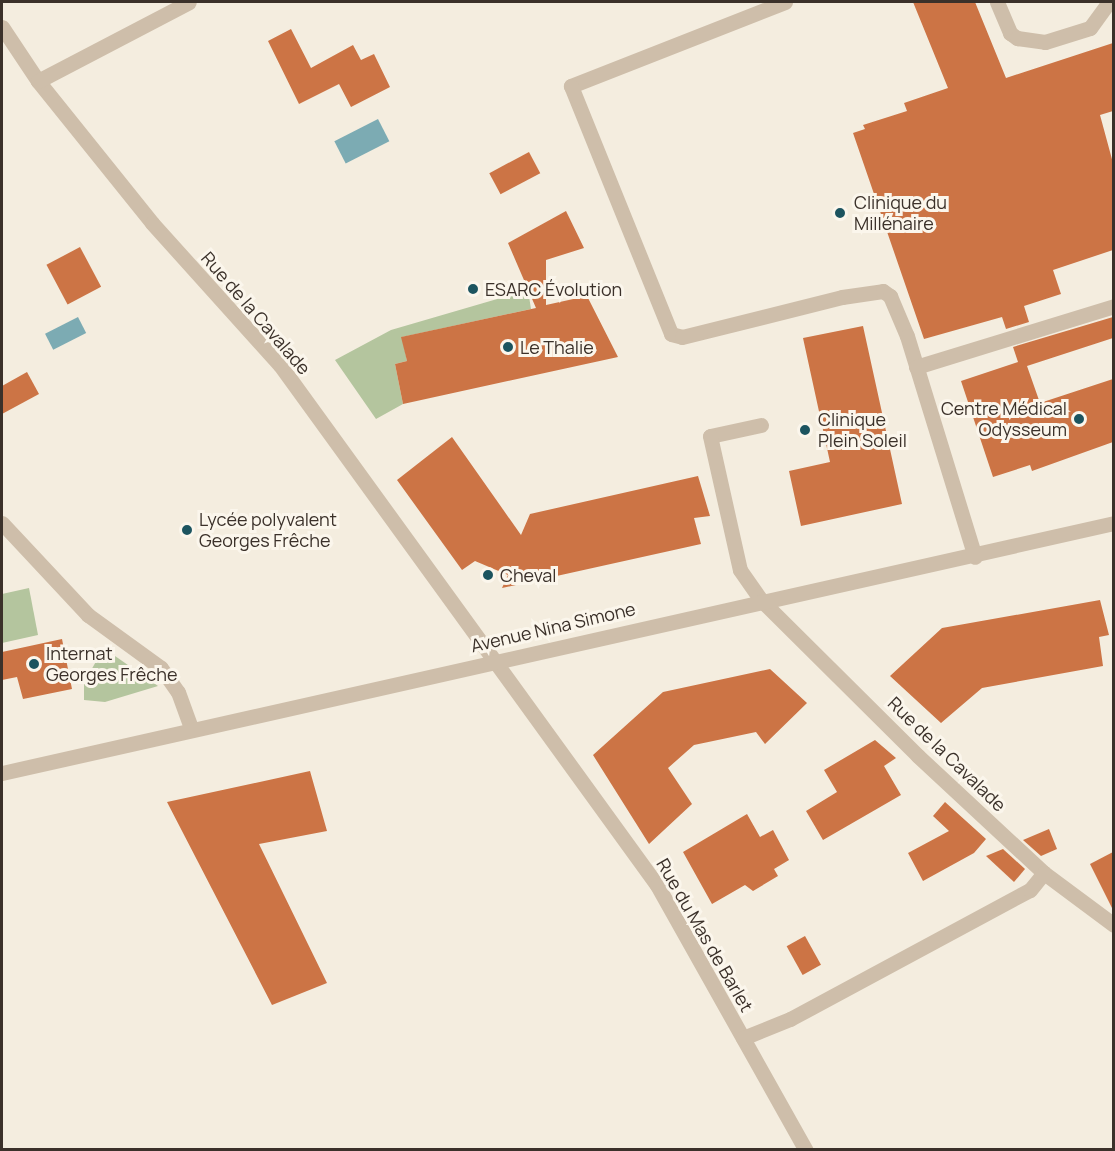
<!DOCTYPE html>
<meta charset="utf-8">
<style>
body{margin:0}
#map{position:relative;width:1115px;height:1151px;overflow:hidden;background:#f4eddf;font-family:Manrope,sans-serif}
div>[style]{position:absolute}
.green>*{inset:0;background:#b4c59e}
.water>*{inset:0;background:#7cabb3;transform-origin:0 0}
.building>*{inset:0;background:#cc7445;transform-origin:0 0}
.minor>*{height:15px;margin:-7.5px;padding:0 7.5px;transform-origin:7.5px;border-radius:7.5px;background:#cebeaa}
.dots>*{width:16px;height:16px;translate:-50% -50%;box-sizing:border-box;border:3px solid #fbf6ec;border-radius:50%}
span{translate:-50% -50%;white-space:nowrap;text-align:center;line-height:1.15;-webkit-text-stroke:6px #fbf6ec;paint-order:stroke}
.poi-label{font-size:18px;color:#3b312a}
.left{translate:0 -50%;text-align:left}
.right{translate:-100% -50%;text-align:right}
.street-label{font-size:18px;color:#3b312a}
.frame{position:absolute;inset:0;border:3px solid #3b312a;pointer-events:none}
</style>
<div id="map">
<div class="green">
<i style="clip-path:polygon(528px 290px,531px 309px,402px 337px,407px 361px,395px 364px,403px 404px,376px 419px,335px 360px,391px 330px)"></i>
<i style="clip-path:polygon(29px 588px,38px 635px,2px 643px,2px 594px)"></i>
<i style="clip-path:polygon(99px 656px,115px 656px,158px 686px,105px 702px,84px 700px,84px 683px)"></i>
</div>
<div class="water">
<i style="left:378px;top:119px;width:25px;height:49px;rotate:63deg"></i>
<i style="left:78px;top:317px;width:18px;height:37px;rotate:63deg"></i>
</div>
<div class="building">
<i style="clip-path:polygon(913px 2px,975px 2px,1006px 78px,1113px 43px,1113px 111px,1100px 115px,1113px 163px,1113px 250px,1053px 270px,1061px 294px,1024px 306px,1029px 322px,1006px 329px,1002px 317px,924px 339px,853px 133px,865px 129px,863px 125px,907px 111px,904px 103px,948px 88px)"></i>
<i style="clip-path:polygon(291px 29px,311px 68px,353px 45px,361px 60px,374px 54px,390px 87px,351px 107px,339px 84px,299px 104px,268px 41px)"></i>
<i style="left:529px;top:152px;width:24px;height:45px;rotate:62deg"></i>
<i style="clip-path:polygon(566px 211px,584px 248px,546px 260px,546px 305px,587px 296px,618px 357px,403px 404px,395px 364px,407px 361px,401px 337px,536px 308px,508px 243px)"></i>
<i style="left:80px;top:247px;width:45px;height:38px;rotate:62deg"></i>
<i style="clip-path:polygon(1113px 317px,1113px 338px,1027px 366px,1040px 403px,1113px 379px,1113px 442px,1032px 471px,1030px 465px,993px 477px,961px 381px,1018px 362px,1013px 347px)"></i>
<i style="clip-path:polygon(863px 326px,902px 504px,801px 526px,789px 471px,830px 462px,803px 338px)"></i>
<i style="clip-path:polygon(27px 372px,39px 394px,2px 414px,2px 386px)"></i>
<i style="clip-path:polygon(452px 437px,521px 535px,530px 514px,698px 476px,710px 516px,694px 518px,701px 544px,502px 588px,508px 575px,475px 561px,462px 570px,397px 480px)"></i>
<i style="clip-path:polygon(1100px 600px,1109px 635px,1099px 637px,1103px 666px,982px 688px,941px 723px,890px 676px,942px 628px)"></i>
<i style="clip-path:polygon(62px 639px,72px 689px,23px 699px,17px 677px,2px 680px,2px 652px)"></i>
<i style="clip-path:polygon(770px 669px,807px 703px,765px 744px,756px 732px,694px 745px,668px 768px,692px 804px,649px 844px,593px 755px,663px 692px)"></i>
<i style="clip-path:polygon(875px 740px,896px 758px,884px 766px,901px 795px,823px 840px,806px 811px,837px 792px,824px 770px)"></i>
<i style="clip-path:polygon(310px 771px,327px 831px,259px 844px,327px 983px,272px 1005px,167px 802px)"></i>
<i style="clip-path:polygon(945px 802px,986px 839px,974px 853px,923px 881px,908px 853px,949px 831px,933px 816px)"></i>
<i style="clip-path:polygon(747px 814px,760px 837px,773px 830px,789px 860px,774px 869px,778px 876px,753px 891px,745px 885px,712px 904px,683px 852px)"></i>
<i style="clip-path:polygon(1049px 829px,1057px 849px,1041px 856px,1023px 840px)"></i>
<i style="clip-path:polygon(1003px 849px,1025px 869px,1014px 882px,986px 856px)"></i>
<i style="clip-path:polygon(1113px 852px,1113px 910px,1090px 864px)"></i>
<i style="left:805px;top:936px;width:33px;height:21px;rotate:61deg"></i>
</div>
<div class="minor">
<i style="left:785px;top:2px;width:230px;rotate:158.6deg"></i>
<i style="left:571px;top:86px;width:267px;rotate:68deg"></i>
<i style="left:671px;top:334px;width:11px;rotate:15deg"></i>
<i style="left:682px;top:337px;width:165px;rotate:-14deg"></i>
<i style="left:842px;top:297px;width:41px;rotate:-8.3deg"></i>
<i style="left:883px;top:291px;width:9px;rotate:36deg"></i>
<i style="left:890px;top:296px;width:43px;rotate:67deg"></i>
<i style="left:907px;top:336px;width:231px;rotate:72.9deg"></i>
<i style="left:997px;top:2px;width:34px;rotate:67deg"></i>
<i style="left:1010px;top:33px;width:9px;rotate:36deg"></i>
<i style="left:1017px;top:38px;width:28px;rotate:8deg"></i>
<i style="left:1045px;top:42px;width:47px;rotate:-17.3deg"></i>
<i style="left:1090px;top:28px;width:32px;rotate:-54deg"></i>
<i style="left:2px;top:27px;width:65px;rotate:56.3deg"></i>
<i style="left:38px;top:81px;width:182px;rotate:51.2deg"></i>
<i style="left:152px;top:223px;width:191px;rotate:48deg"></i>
<i style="left:280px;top:365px;width:642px;rotate:54.06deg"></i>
<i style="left:657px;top:885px;width:304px;rotate:60.7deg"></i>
<i style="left:38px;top:81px;width:170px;rotate:-27.6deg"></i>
<i style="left:916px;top:367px;width:207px;rotate:-17.1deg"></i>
<i style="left:761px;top:425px;width:52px;rotate:167.8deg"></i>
<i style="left:710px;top:436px;width:137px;rotate:77.4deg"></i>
<i style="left:740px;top:570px;width:38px;rotate:55deg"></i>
<i style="left:762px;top:601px;width:220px;rotate:44.8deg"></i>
<i style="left:918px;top:756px;width:172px;rotate:42.9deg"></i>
<i style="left:1044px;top:873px;width:87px;rotate:36.6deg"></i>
<i style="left:2px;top:523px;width:126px;rotate:46.9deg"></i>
<i style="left:88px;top:615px;width:90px;rotate:36deg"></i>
<i style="left:161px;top:668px;width:29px;rotate:55deg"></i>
<i style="left:178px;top:692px;width:38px;rotate:70deg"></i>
<i style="left:2px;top:773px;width:1140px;rotate:-12.67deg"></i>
<i style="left:743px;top:1038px;width:51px;rotate:-22deg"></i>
<i style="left:790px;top:1019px;width:272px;rotate:-28.3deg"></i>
<i style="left:1030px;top:890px;width:22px;rotate:-51deg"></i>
</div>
<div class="dots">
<i style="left:840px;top:213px;background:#1c545f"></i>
<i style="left:473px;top:289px;background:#1c545f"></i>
<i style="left:508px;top:347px;background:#1c545f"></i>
<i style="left:1079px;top:419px;background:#1c545f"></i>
<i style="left:805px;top:430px;background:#1c545f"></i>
<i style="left:187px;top:530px;background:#1c545f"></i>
<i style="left:488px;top:575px;background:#1c545f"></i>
<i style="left:34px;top:664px;background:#1c545f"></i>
</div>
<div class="poi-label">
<span class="left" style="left:854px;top:213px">Clinique du<br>Millénaire</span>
<span class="left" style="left:485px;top:289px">ESARC Évolution</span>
<span class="left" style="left:520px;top:347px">Le Thalie</span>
<span class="right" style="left:1067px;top:419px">Centre Médical<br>Odysseum</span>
<span class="left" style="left:818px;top:430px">Clinique<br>Plein Soleil</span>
<span class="left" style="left:199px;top:530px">Lycée polyvalent<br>Georges Frêche</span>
<span class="left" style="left:500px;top:575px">Cheval</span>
<span class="left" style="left:46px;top:664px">Internat<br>Georges Frêche</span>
</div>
<div class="street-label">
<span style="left:256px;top:313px;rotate:49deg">Rue de la Cavalade</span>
<span style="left:553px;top:627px;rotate:-13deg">Avenue Nina Simone</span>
<span style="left:947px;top:754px;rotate:44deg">Rue de la Cavalade</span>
<span style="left:705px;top:935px;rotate:60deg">Rue du Mas de Barlet</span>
</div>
<div class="frame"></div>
</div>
